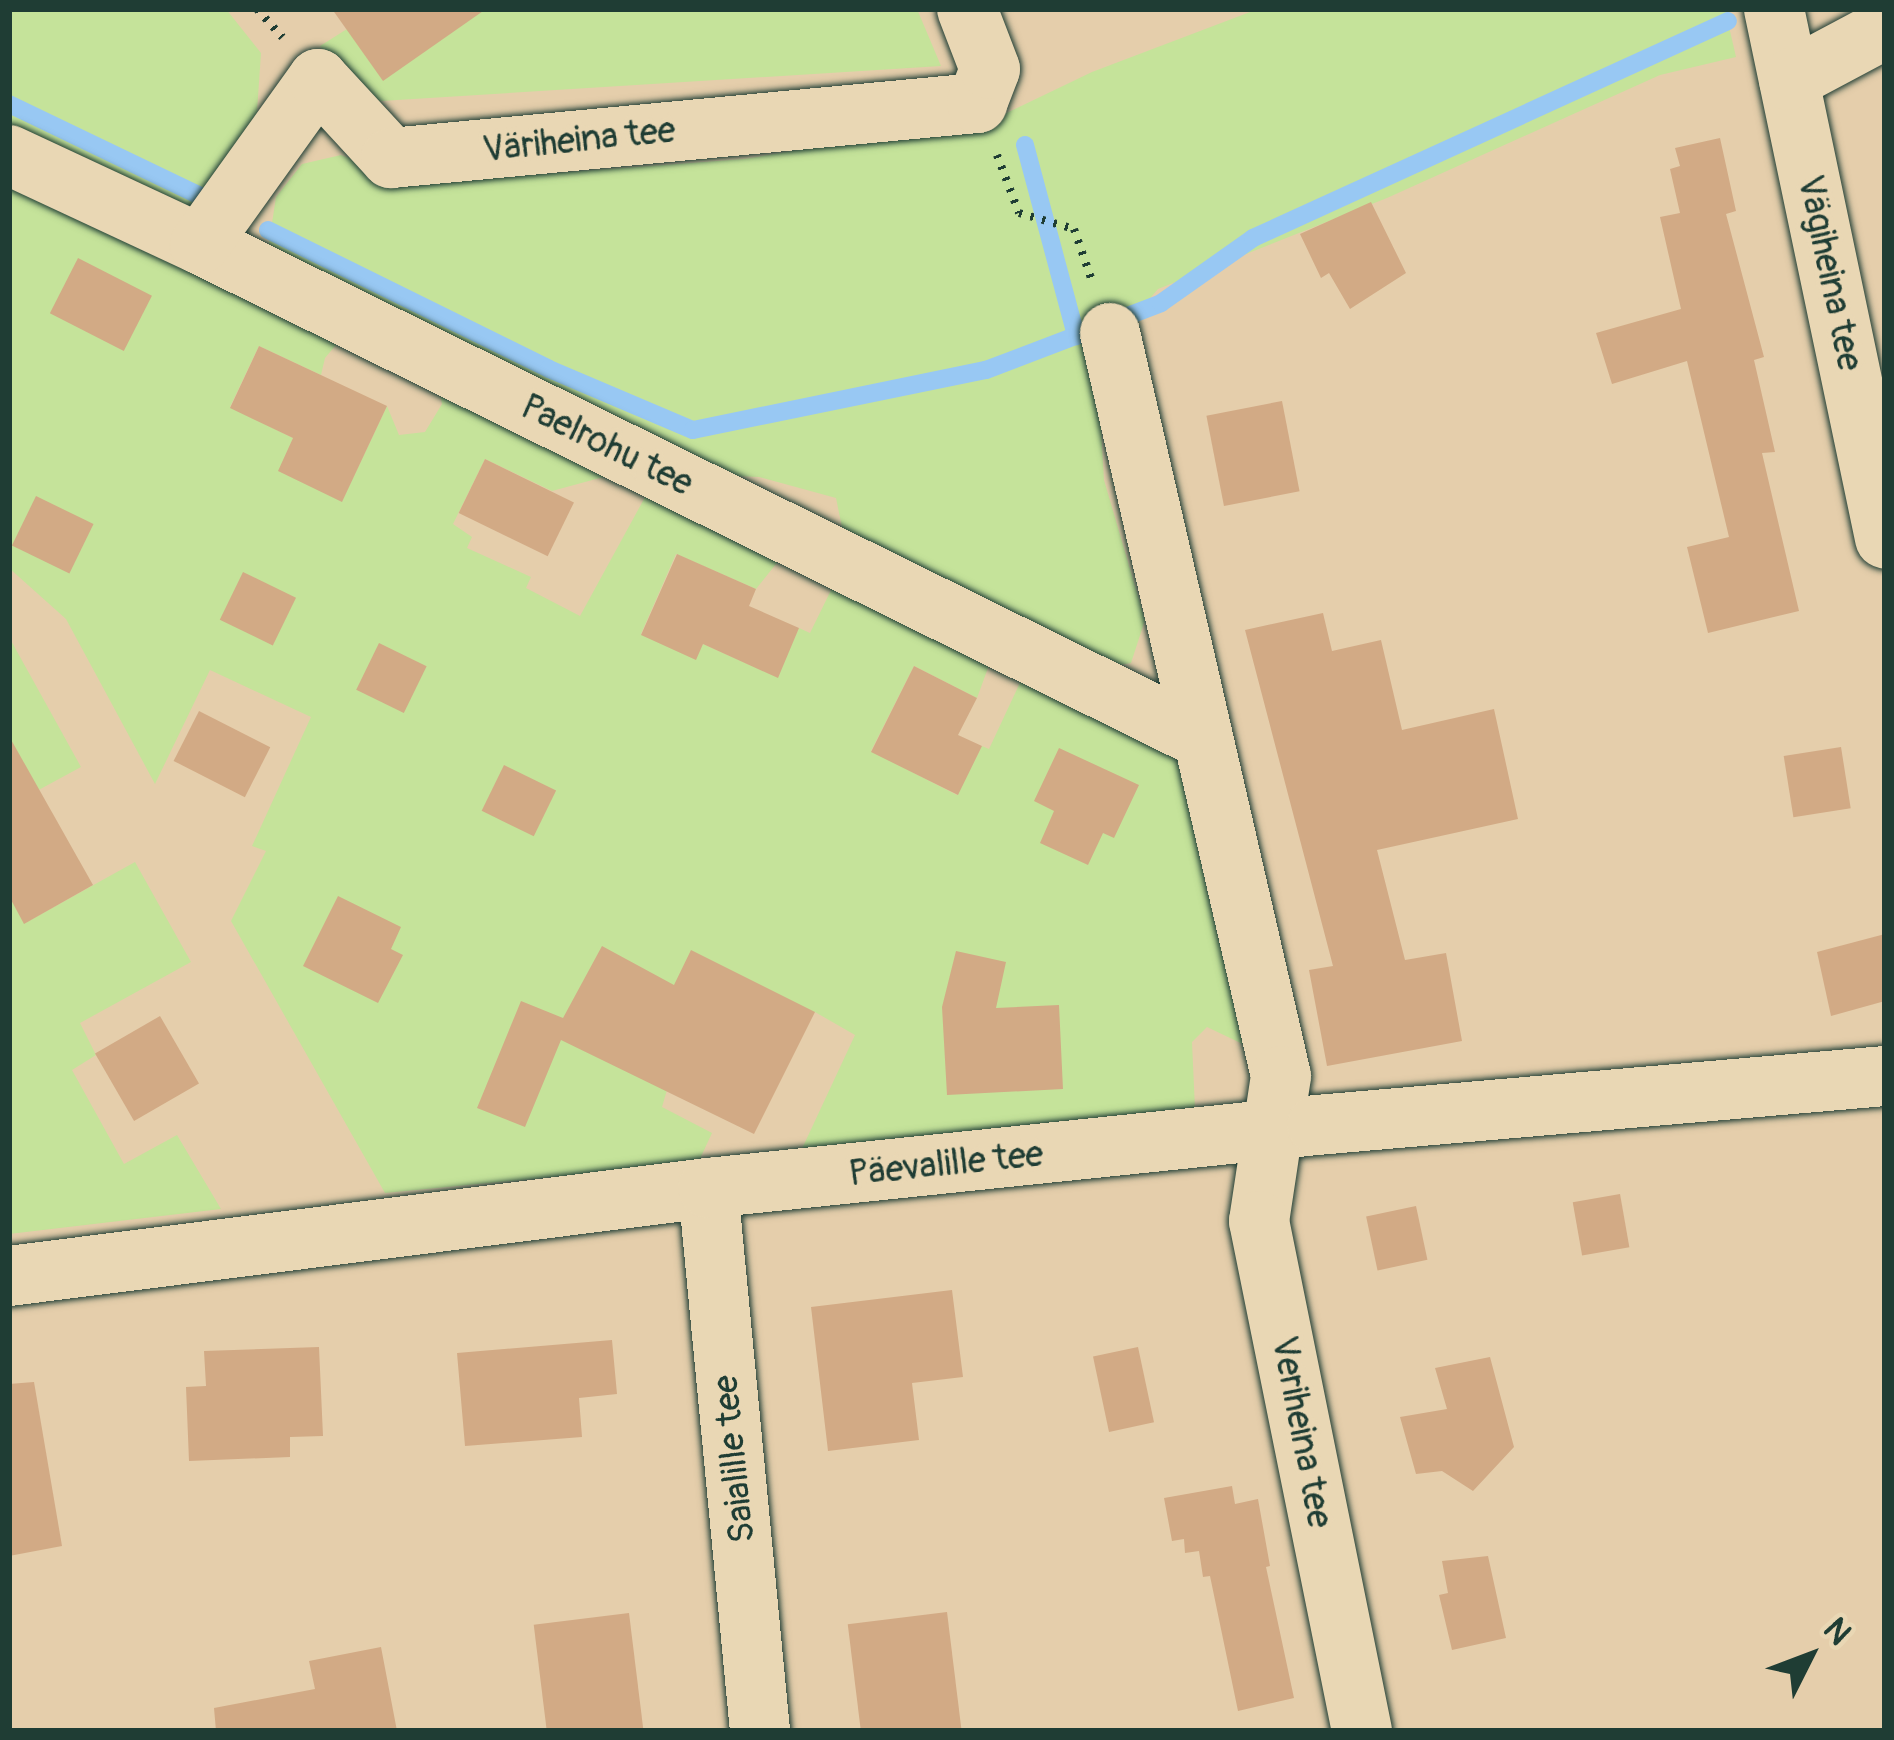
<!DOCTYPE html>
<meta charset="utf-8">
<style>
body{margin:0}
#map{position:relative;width:1894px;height:1740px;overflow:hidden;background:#e5ceab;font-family:Pangolin,sans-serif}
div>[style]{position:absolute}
.green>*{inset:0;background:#c5e39a}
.stream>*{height:18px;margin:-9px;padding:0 9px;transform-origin:9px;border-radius:9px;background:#98c8f3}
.building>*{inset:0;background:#d2aa85;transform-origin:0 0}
.path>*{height:8px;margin-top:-4px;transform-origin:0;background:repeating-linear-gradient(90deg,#1f3d34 0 3px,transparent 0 12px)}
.roads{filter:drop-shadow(0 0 3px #1f3d34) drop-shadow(0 0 3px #1f3d34)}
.minor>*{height:60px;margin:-30px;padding:0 30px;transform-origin:30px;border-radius:30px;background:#e9d7b4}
span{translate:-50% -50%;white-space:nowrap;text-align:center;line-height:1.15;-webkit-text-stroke:9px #e9d7b4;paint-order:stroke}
.street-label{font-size:36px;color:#1f3d34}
.frame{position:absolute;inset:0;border:12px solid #1f3d34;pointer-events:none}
.north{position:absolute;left:1750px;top:1596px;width:120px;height:120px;-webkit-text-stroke:9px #e9d7b4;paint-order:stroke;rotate:48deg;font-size:33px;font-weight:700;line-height:48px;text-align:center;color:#1f3d34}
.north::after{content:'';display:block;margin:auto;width:42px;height:54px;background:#1f3d34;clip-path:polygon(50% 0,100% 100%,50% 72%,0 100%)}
</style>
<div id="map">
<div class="green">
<i style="clip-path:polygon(9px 9px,226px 9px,261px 53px,255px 141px,194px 212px,9px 143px)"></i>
<i style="clip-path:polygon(461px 9px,917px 9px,941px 66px,365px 102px,320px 46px,347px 29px)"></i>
<i style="clip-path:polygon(1258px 9px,1725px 9px,1736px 57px,1660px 75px,1387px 198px,1158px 289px,1097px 360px,1104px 480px,1145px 620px,1131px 663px,1109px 667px,845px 542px,836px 498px,759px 477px,711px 475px,268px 249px,276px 197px,302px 164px,341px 155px,419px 183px,744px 159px,998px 117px,1092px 72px)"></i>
<i style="clip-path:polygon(9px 183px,341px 339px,325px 358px,321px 375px,259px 346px,230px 407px,293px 438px,279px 471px,342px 501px,387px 406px,399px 435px,425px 432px,442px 404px,438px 385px,618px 473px,552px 491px,485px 459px,453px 524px,472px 537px,467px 548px,531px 577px,526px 588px,580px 616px,650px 488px,784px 554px,756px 589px,676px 554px,641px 634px,695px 659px,703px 644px,777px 677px,799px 628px,810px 633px,836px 580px,992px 657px,977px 698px,914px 666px,871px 751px,957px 795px,982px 746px,989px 749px,1025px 672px,1186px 752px,1249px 1047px,1207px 1027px,1192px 1042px,1195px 1109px,800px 1153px,855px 1035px,815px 1012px,667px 1090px,662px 1107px,712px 1133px,698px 1163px,385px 1193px,231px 921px,266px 851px,252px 846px,311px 717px,210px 670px,155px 784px,66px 619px,9px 568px)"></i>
<i style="clip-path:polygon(9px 637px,81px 767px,9px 806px)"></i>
<i style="clip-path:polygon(135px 862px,191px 962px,80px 1023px,96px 1055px,72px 1070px,124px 1164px,177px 1135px,221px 1209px,9px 1234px,9px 896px,25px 923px)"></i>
</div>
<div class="stream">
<i style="left:9px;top:104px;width:212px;rotate:25.7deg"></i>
<i style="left:1025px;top:145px;width:198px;rotate:75deg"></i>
<i style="left:268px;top:230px;width:313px;rotate:26.3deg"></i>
<i style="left:549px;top:369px;width:156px;rotate:23deg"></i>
<i style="left:693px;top:430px;width:299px;rotate:-11.6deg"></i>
<i style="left:986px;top:370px;width:187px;rotate:-20.9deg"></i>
<i style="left:1161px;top:303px;width:113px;rotate:-35.2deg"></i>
<i style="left:1253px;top:238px;width:522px;rotate:-24.55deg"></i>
</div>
<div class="building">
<i style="clip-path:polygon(332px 9px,486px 9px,383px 81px)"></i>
<i style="clip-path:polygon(1720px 138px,1736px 211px,1726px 214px,1764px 357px,1754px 360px,1775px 452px,1762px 453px,1799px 611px,1708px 633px,1687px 547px,1729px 537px,1687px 361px,1612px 384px,1596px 333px,1681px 309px,1660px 217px,1680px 213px,1670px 169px,1680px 166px,1675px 148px)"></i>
<i style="clip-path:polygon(1371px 202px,1406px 273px,1350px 309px,1329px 273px,1321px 278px,1300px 234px)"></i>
<i style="left:78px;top:258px;width:83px;height:62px;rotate:27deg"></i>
<i style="clip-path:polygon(259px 346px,387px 406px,342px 502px,278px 471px,293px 438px,230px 408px)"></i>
<i style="left:1282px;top:401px;width:92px;height:77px;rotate:79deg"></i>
<i style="left:485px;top:459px;width:99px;height:60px;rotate:26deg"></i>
<i style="left:36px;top:496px;width:64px;height:55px;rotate:26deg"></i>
<i style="clip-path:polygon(677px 554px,756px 589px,749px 606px,799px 628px,778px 678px,703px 644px,696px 660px,641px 635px)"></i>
<i style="left:243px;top:572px;width:59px;height:53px;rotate:26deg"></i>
<i style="clip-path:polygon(1323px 613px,1332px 651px,1381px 640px,1402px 730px,1494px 709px,1518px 819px,1377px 850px,1405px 960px,1446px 953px,1462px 1041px,1327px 1066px,1309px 970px,1333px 966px,1245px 630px)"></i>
<i style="left:379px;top:643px;width:53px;height:52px;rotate:26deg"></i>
<i style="clip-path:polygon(914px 666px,977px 698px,958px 735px,982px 746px,958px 795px,871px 752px)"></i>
<i style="left:199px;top:711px;width:80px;height:56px;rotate:27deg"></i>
<i style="clip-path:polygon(9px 736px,93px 885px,24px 924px,9px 896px)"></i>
<i style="left:1841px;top:747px;width:62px;height:58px;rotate:81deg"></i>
<i style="clip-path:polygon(1059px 748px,1139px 785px,1114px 838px,1103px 833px,1088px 865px,1040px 843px,1054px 811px,1034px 801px)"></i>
<i style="left:504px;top:765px;width:58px;height:51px;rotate:26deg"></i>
<i style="clip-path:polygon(338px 896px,401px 927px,391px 949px,403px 955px,378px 1003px,303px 966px)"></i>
<i style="clip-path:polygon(1885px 934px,1885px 1001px,1831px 1016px,1817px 952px)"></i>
<i style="clip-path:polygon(602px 946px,674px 985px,691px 950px,815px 1012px,754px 1134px,561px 1040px,525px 1127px,477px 1108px,521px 1001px,563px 1018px)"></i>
<i style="clip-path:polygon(956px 951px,1006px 962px,996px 1008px,1059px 1005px,1063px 1089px,947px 1095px,942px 1007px)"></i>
<i style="left:160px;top:1016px;width:78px;height:75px;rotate:60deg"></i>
<i style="left:1620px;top:1194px;width:54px;height:48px;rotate:80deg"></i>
<i style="left:1416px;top:1206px;width:55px;height:51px;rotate:78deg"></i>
<i style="clip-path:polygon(952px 1290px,963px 1377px,912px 1383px,919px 1440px,828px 1451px,811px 1307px)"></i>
<i style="clip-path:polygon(612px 1340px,617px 1394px,579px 1398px,582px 1437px,465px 1446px,457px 1353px)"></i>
<i style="clip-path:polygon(319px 1347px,323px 1436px,290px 1437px,290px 1457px,189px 1461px,186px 1387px,206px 1386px,204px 1351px)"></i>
<i style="left:1138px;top:1347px;width:77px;height:46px;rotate:78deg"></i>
<i style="clip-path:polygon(1490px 1357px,1514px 1447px,1473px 1491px,1442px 1471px,1416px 1474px,1400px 1417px,1447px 1409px,1435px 1368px)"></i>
<i style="clip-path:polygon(34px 1382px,62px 1546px,9px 1556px,9px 1384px)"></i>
<i style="clip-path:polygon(1232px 1486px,1235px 1504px,1258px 1499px,1270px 1566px,1266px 1567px,1294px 1698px,1238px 1711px,1210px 1576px,1203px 1577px,1199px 1551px,1185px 1553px,1184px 1539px,1172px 1541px,1164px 1498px)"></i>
<i style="clip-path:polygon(1488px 1556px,1506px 1638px,1452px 1650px,1439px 1595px,1448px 1593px,1442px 1561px)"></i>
<i style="left:947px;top:1612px;width:120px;height:100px;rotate:83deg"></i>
<i style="left:629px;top:1613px;width:119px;height:96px;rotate:83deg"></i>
<i style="clip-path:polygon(381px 1647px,397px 1731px,216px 1731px,214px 1708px,315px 1689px,309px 1661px)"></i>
</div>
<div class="path">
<i style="left:257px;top:9px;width:38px;rotate:48deg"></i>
<i style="left:997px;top:155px;width:62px;rotate:69.2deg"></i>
<i style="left:1019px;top:213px;width:57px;rotate:16.2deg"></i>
<i style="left:1074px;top:229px;width:52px;rotate:70.9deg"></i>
</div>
<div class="roads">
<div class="minor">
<i style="left:1774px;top:9px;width:541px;rotate:78.15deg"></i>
<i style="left:1789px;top:80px;width:109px;rotate:-28deg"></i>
<i style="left:9px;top:155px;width:211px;rotate:25deg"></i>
<i style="left:200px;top:244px;width:1118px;rotate:26.27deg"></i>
<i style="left:200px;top:244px;width:203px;rotate:-54.4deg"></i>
<i style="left:318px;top:79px;width:108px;rotate:47.3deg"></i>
<i style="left:391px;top:158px;width:589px;rotate:-5.36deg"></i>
<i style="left:977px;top:103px;width:36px;rotate:-69deg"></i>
<i style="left:990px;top:69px;width:64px;rotate:-111deg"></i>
<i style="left:1110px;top:333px;width:762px;rotate:77.04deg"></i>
<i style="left:1281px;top:1076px;width:147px;rotate:98.6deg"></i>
<i style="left:1259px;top:1221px;width:520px;rotate:78.58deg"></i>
<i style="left:708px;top:1188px;width:545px;rotate:84.53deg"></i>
<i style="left:9px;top:1276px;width:705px;rotate:-7.18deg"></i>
<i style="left:708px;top:1188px;width:612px;rotate:-5.91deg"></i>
<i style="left:1317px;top:1125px;width:570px;rotate:-4.93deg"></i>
</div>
</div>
<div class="street-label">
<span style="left:579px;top:140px;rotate:-6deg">Väriheina tee</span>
<span style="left:1830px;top:273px;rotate:78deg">Vägiheina tee</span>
<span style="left:607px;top:445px;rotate:26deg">Paelrohu tee</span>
<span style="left:946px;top:1164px;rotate:-6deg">Päevalille tee</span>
<span style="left:1302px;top:1432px;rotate:79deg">Veriheina tee</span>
<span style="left:734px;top:1459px;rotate:-96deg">Saialille tee</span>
</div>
<div class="frame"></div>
<div class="north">N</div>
</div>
